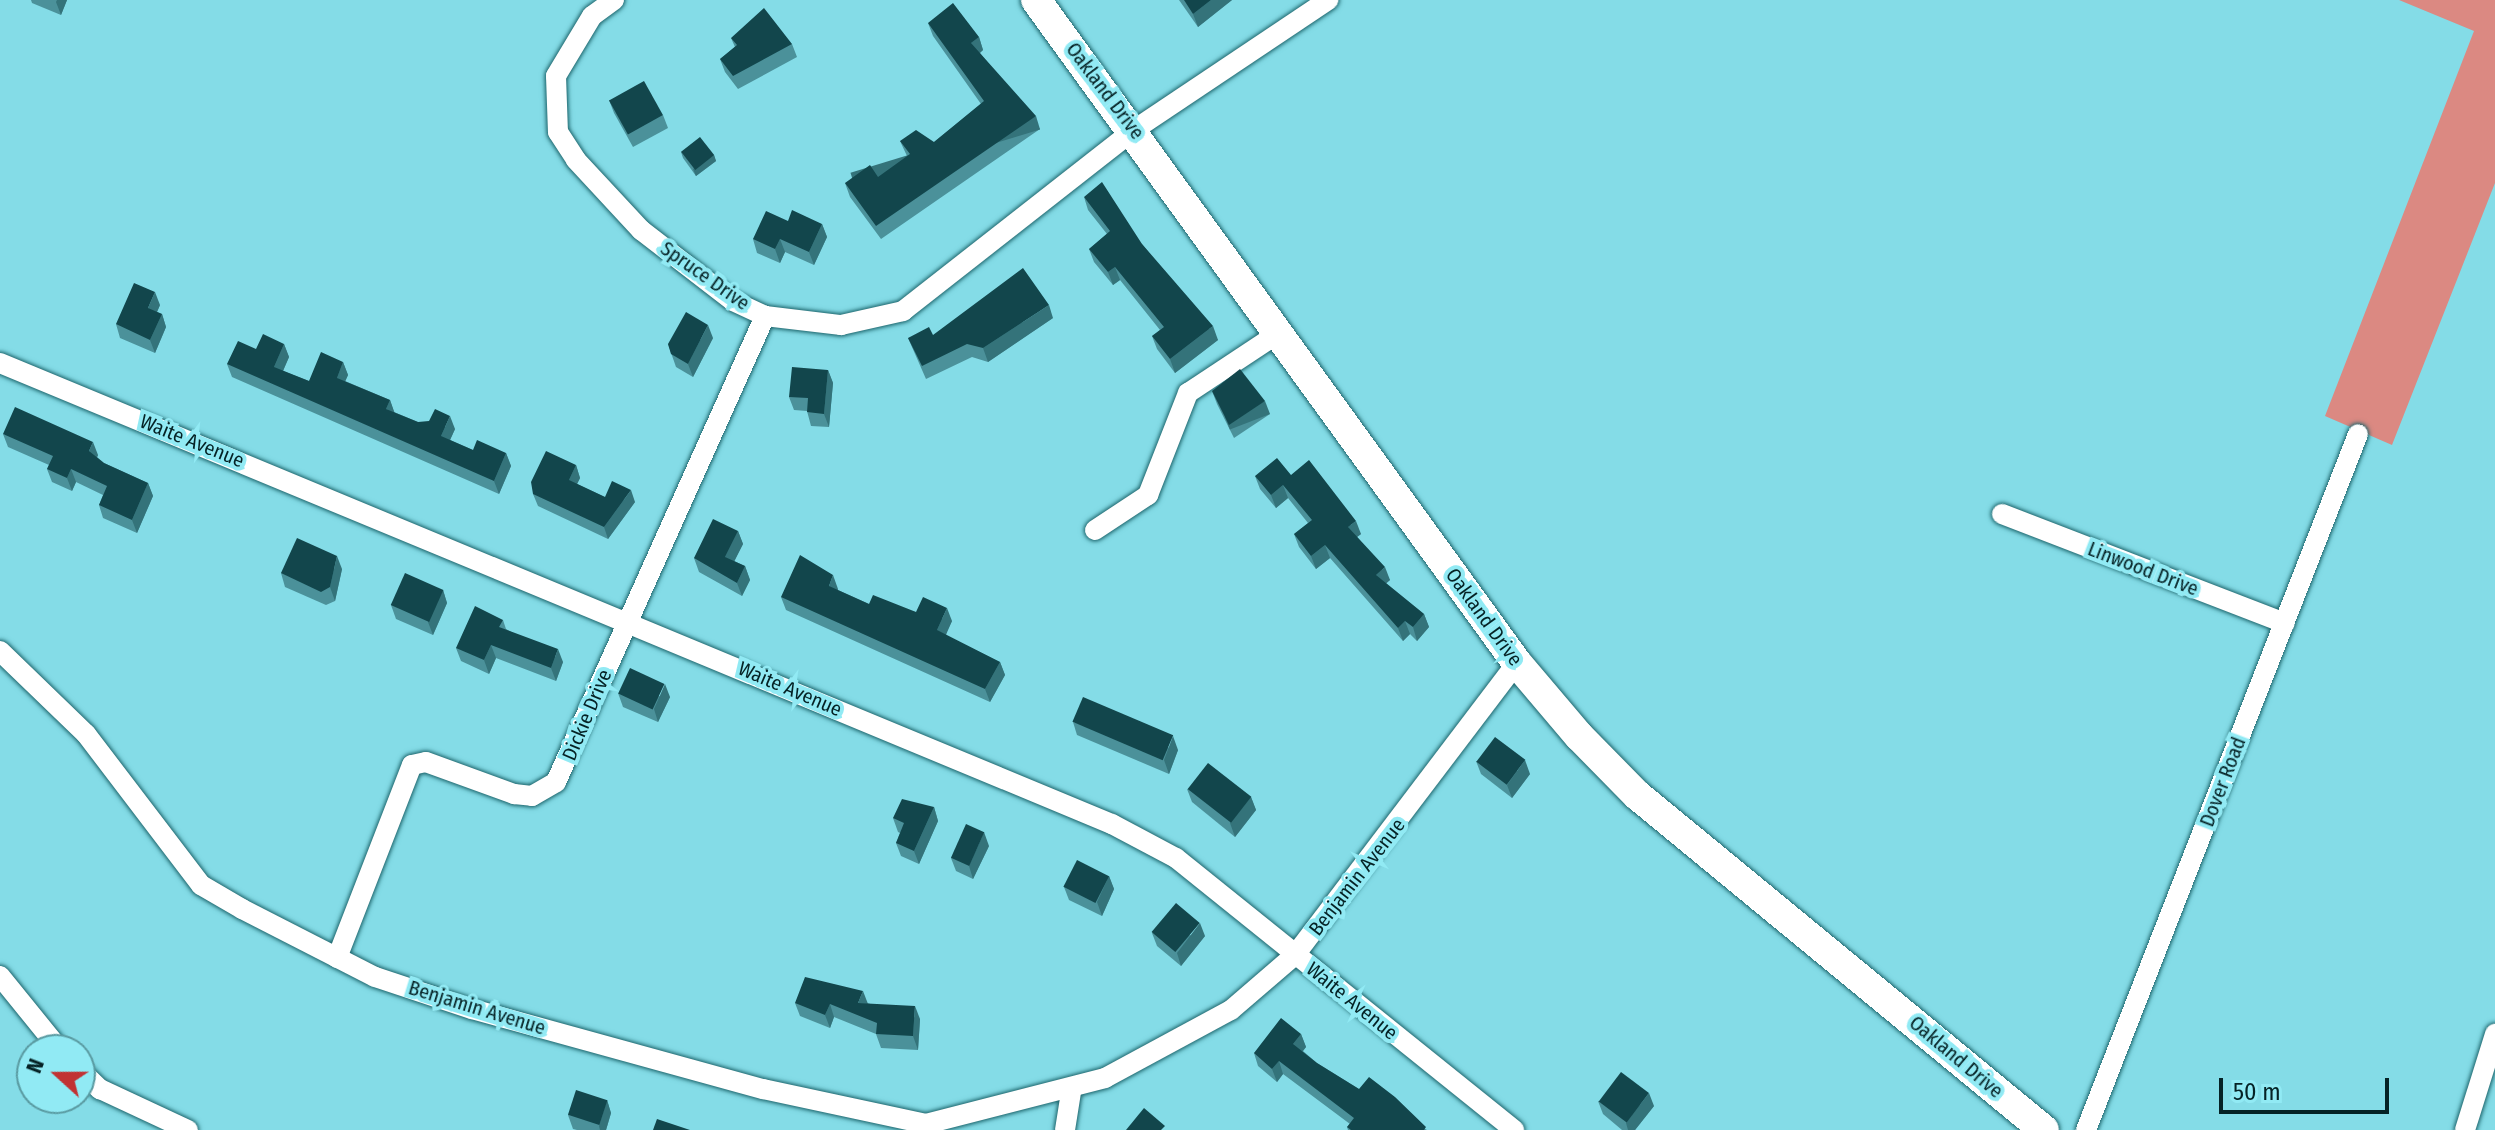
<!DOCTYPE html>
<style>
body{margin:0}
#map{position:relative;width:2495px;height:1130px;overflow:hidden;background:#84dce7;font-family:"Fira Sans Condensed",sans-serif}
div>[style]{position:absolute}
.green>*{inset:0;background:#db8982}
.roads{filter:drop-shadow(0 0 2px #1d656c) drop-shadow(0 0 2px #1d656c)}
.minor>*{height:20px;margin:-10px;padding:0 10px;transform-origin:10px;border-radius:10px;background:#fff}
.secondary>*{height:30px;margin:-15px;padding:0 15px;transform-origin:15px;border-radius:15px;background:#fff}
.wall>*{inset:0;background:#4b919a}
.shaded-wall>*{inset:0;background:#34737a;transform-origin:0 0}
.building>*{inset:0;background:#12464c;transform-origin:0 0}
span{translate:-50% -50%;white-space:nowrap;text-align:center;line-height:1.15;-webkit-text-stroke:8px #91eaf4;paint-order:stroke}
.street-label{font-size:20px;color:#052225}
.north{position:absolute;left:16px;top:1034px;width:80px;height:80px;box-sizing:border-box;background:#91eaf4;border:2px solid #599aa1;border-radius:50%;rotate:291deg;font-size:22px;font-weight:700;line-height:32px;text-align:center;color:#052225}
.north::after{content:'';display:block;margin:auto;width:28px;height:36px;background:#c13233;clip-path:polygon(50% 0,100% 100%,50% 72%,0 100%)}
.scale{position:absolute;left:2219px;top:1078px;width:170px;height:36px;box-sizing:border-box;border:4px solid #052225;border-top:0;padding-left:10px;font-size:24px;line-height:28px;white-space:nowrap;color:#052225;-webkit-text-stroke:6px #91eaf4;paint-order:stroke}
</style>
<div id="map">
<div class="green">
<i style="clip-path:polygon(2399px 0,2495px 0,2495px 183px,2392px 445px,2325px 416px,2474px 31px)"></i>
</div>
<div class="roads">
<div class="minor">
<i style="left:614px;top:0;width:27px;rotate:144deg"></i>
<i style="left:592px;top:16px;width:70px;rotate:121deg"></i>
<i style="left:556px;top:76px;width:56px;rotate:88deg"></i>
<i style="left:558px;top:132px;width:33px;rotate:57deg"></i>
<i style="left:576px;top:160px;width:96px;rotate:47.1deg"></i>
<i style="left:641px;top:230px;width:116px;rotate:37.7deg"></i>
<i style="left:733px;top:301px;width:35px;rotate:25deg"></i>
<i style="left:765px;top:316px;width:77px;rotate:6.8deg"></i>
<i style="left:841px;top:325px;width:64px;rotate:-12.7deg"></i>
<i style="left:903px;top:311px;width:293px;rotate:-38.1deg"></i>
<i style="left:1134px;top:130px;width:234px;rotate:-33.8deg"></i>
<i style="left:0;top:363px;width:1204px;rotate:22.52deg"></i>
<i style="left:1112px;top:824px;width:72px;rotate:28deg"></i>
<i style="left:1176px;top:858px;width:434px;rotate:38.8deg"></i>
<i style="left:2002px;top:514px;width:303px;rotate:21.1deg"></i>
<i style="left:1095px;top:530px;width:64px;rotate:-33.4deg"></i>
<i style="left:1148px;top:495px;width:110px;rotate:-68.6deg"></i>
<i style="left:1188px;top:393px;width:110px;rotate:-33.5deg"></i>
<i style="left:0;top:651px;width:120px;rotate:44deg"></i>
<i style="left:86px;top:734px;width:190px;rotate:52.7deg"></i>
<i style="left:201px;top:885px;width:48px;rotate:30.3deg"></i>
<i style="left:242px;top:909px;width:149px;rotate:27.1deg"></i>
<i style="left:375px;top:977px;width:102px;rotate:18.3deg"></i>
<i style="left:472px;top:1009px;width:302px;rotate:15.4deg"></i>
<i style="left:763px;top:1089px;width:167px;rotate:12.1deg"></i>
<i style="left:926px;top:1124px;width:185px;rotate:-14.4deg"></i>
<i style="left:1105px;top:1078px;width:143px;rotate:-28.4deg"></i>
<i style="left:1231px;top:1010px;width:84px;rotate:-40.7deg"></i>
<i style="left:1295px;top:955px;width:367px;rotate:-52.8deg"></i>
<i style="left:337px;top:958px;width:207px;rotate:-68.8deg"></i>
<i style="left:412px;top:765px;width:14px;rotate:-12deg"></i>
<i style="left:426px;top:762px;width:94px;rotate:20deg"></i>
<i style="left:514px;top:794px;width:18px;rotate:6deg"></i>
<i style="left:532px;top:796px;width:28px;rotate:-30deg"></i>
<i style="left:556px;top:782px;width:511px;rotate:-65.84deg"></i>
<i style="left:0;top:976px;width:95px;rotate:51deg"></i>
<i style="left:80px;top:1070px;width:28px;rotate:44deg"></i>
<i style="left:100px;top:1089px;width:97px;rotate:25deg"></i>
<i style="left:1065px;top:1130px;width:39px;rotate:-81deg"></i>
<i style="left:2086px;top:1130px;width:747px;rotate:-68.65deg"></i>
<i style="left:2465px;top:1130px;width:101px;rotate:-72.6deg"></i>
</div>
<div class="secondary">
<i style="left:1036px;top:0;width:819px;rotate:54.04deg"></i>
<i style="left:1517px;top:663px;width:96px;rotate:49.7deg"></i>
<i style="left:1579px;top:736px;width:83px;rotate:45.5deg"></i>
<i style="left:1637px;top:795px;width:527px;rotate:39.46deg"></i>
</div>
</div>
<div class="wall">
<i style="clip-path:polygon(31px 0,67px 0,61px 15px,32px 3px)"></i>
<i style="clip-path:polygon(1179px 0,1232px 0,1198px 27px)"></i>
<i style="clip-path:polygon(928px 23px,979px 37px,983px 50px,980px 53px,1040px 129px,881px 239px,850px 197px,845px 183px,878px 177px,907px 156px,900px 141px,934px 142px,981px 104px,933px 36px)"></i>
<i style="clip-path:polygon(731px 38px,792px 44px,797px 57px,738px 89px,725px 72px,720px 59px,735px 47px)"></i>
<i style="clip-path:polygon(609px 100px,663px 115px,668px 128px,633px 147px,614px 113px)"></i>
<i style="clip-path:polygon(681px 152px,714px 155px,716px 161px,696px 176px,683px 158px)"></i>
<i style="clip-path:polygon(1084px 197px,1142px 244px,1218px 340px,1175px 373px,1157px 349px,1152px 336px,1160px 330px,1120px 280px,1113px 285px,1094px 262px,1089px 249px,1107px 234px,1088px 210px)"></i>
<i style="clip-path:polygon(788px 221px,822px 224px,827px 237px,814px 265px,785px 252px,780px 263px,757px 253px,753px 239px)"></i>
<i style="clip-path:polygon(160px 305px,157px 312px,162px 314px,166px 327px,155px 353px,120px 338px,116px 324px)"></i>
<i style="clip-path:polygon(1053px 318px,988px 362px,972px 357px,926px 379px,908px 338px,933px 335px)"></i>
<i style="clip-path:polygon(713px 338px,693px 377px,676px 367px,668px 344px)"></i>
<i style="clip-path:polygon(284px 344px,289px 357px,283px 371px,309px 381px,343px 362px,348px 375px,345px 381px,390px 400px,394px 412px,418px 422px,455px 429px,450px 440px,473px 450px,506px 453px,511px 466px,499px 494px,232px 377px,227px 364px,256px 349px)"></i>
<i style="clip-path:polygon(828px 370px,833px 383px,829px 427px,811px 426px,807px 411px,794px 410px,789px 397px)"></i>
<i style="clip-path:polygon(1212px 391px,1270px 414px,1234px 438px,1217px 404px)"></i>
<i style="clip-path:polygon(3px 434px,98px 455px,97px 457px,104px 463px,148px 483px,153px 496px,137px 533px,103px 518px,99px 505px,103px 495px,76px 482px,72px 491px,52px 482px,47px 469px,49px 465px,8px 447px)"></i>
<i style="clip-path:polygon(576px 465px,580px 478px,577px 484px,605px 497px,635px 502px,608px 539px,538px 506px,533px 494px)"></i>
<i style="clip-path:polygon(1291px 475px,1361px 534px,1357px 537px,1390px 580px,1386px 583px,1424px 614px,1429px 627px,1417px 641px,1410px 634px,1403px 641px,1330px 558px,1316px 569px,1299px 547px,1294px 534px,1308px 523px,1288px 498px,1276px 508px,1260px 489px,1255px 476px)"></i>
<i style="clip-path:polygon(738px 531px,743px 544px,734px 561px,745px 566px,750px 580px,742px 596px,699px 572px,694px 558px)"></i>
<i style="clip-path:polygon(342px 569px,335px 601px,326px 605px,285px 587px,281px 573px)"></i>
<i style="clip-path:polygon(838px 589px,838px 590px,869px 604px,916px 612px,952px 621px,945px 635px,1000px 662px,1005px 675px,990px 702px,786px 610px,781px 597px)"></i>
<i style="clip-path:polygon(443px 590px,447px 603px,433px 635px,396px 619px,391px 605px)"></i>
<i style="clip-path:polygon(503px 620px,506px 629px,563px 662px,556px 681px,496px 658px,489px 674px,461px 661px,456px 648px)"></i>
<i style="clip-path:polygon(618px 693px,670px 697px,658px 722px,623px 707px)"></i>
<i style="clip-path:polygon(1073px 722px,1178px 750px,1169px 774px,1077px 735px)"></i>
<i style="clip-path:polygon(1476px 761px,1530px 774px,1512px 798px,1481px 774px)"></i>
<i style="clip-path:polygon(1187px 789px,1251px 797px,1256px 810px,1235px 837px,1192px 802px)"></i>
<i style="clip-path:polygon(934px 807px,938px 821px,919px 864px,901px 856px,896px 843px,900px 833px,898px 832px,893px 818px)"></i>
<i style="clip-path:polygon(989px 846px,973px 879px,956px 871px,951px 858px)"></i>
<i style="clip-path:polygon(1109px 876px,1114px 889px,1102px 916px,1069px 900px,1064px 887px)"></i>
<i style="clip-path:polygon(1152px 933px,1205px 936px,1181px 966px,1157px 946px)"></i>
<i style="clip-path:polygon(795px 1003px,867px 1003px,920px 1019px,918px 1050px,881px 1048px,876px 1034px,834px 1017px,830px 1028px,800px 1016px)"></i>
<i style="clip-path:polygon(1301px 1034px,1306px 1047px,1303px 1051px,1317px 1063px,1359px 1089px,1427px 1130px,1348px 1130px,1347px 1127px,1350px 1124px,1283px 1074px,1277px 1082px,1258px 1066px,1254px 1053px)"></i>
<i style="clip-path:polygon(607px 1100px,611px 1113px,606px 1130px,577px 1130px,573px 1129px,568px 1115px)"></i>
<i style="clip-path:polygon(1598px 1101px,1654px 1106px,1635px 1130px,1622px 1130px,1603px 1114px)"></i>
</div>
<div class="shaded-wall">
<i style="clip-path:polygon(57px 0,67px 0,61px 15px,56px 2px)"></i>
<i style="clip-path:polygon(1211px 0,1232px 0,1198px 27px,1193px 14px)"></i>
<i style="clip-path:polygon(979px 37px,983px 50px,976px 56px,971px 43px)"></i>
<i style="left:1036px;top:116px;width:14px;height:194px;rotate:73deg"></i>
<i style="clip-path:polygon(714px 155px,716px 161px,696px 176px,693px 169px)"></i>
<i style="clip-path:polygon(822px 224px,827px 237px,814px 265px,809px 252px)"></i>
<i style="clip-path:polygon(780px 239px,785px 252px,780px 263px,775px 249px)"></i>
<i style="clip-path:polygon(1115px 267px,1120px 280px,1113px 285px,1108px 272px)"></i>
<i style="clip-path:polygon(155px 292px,160px 305px,153px 321px,148px 308px)"></i>
<i style="clip-path:polygon(1049px 305px,1053px 318px,988px 362px,983px 348px)"></i>
<i style="clip-path:polygon(162px 314px,166px 327px,155px 353px,150px 340px)"></i>
<i style="clip-path:polygon(708px 325px,713px 338px,693px 377px,688px 364px)"></i>
<i style="clip-path:polygon(1213px 326px,1218px 340px,1175px 373px,1170px 359px)"></i>
<i style="clip-path:polygon(284px 344px,289px 357px,279px 380px,274px 367px)"></i>
<i style="clip-path:polygon(343px 362px,348px 375px,341px 391px,337px 378px)"></i>
<i style="clip-path:polygon(828px 370px,833px 383px,829px 427px,824px 414px)"></i>
<i style="clip-path:polygon(390px 400px,395px 414px,386px 409px)"></i>
<i style="left:1265px;top:401px;width:14px;height:43px;rotate:69deg"></i>
<i style="clip-path:polygon(450px 416px,455px 429px,446px 449px,441px 436px)"></i>
<i style="clip-path:polygon(93px 442px,98px 455px,94px 464px,89px 451px)"></i>
<i style="clip-path:polygon(506px 453px,511px 466px,499px 494px,494px 481px)"></i>
<i style="clip-path:polygon(576px 465px,580px 478px,573px 492px,569px 480px)"></i>
<i style="clip-path:polygon(71px 469px,76px 482px,72px 491px,67px 478px)"></i>
<i style="clip-path:polygon(148px 483px,153px 496px,137px 533px,132px 520px)"></i>
<i style="clip-path:polygon(1283px 485px,1288px 498px,1276px 508px,1271px 495px)"></i>
<i style="clip-path:polygon(631px 490px,635px 502px,608px 539px,604px 527px)"></i>
<i style="clip-path:polygon(1356px 521px,1361px 534px,1353px 540px,1348px 527px)"></i>
<i style="clip-path:polygon(738px 531px,743px 544px,730px 570px,725px 557px)"></i>
<i style="clip-path:polygon(1325px 545px,1330px 558px,1316px 569px,1311px 556px)"></i>
<i style="clip-path:polygon(337px 556px,342px 569px,335px 601px,330px 587px)"></i>
<i style="clip-path:polygon(745px 566px,750px 580px,742px 596px,737px 583px)"></i>
<i style="clip-path:polygon(1385px 567px,1390px 580px,1381px 588px,1376px 575px)"></i>
<i style="clip-path:polygon(833px 575px,838px 589px,834px 599px,829px 586px)"></i>
<i style="clip-path:polygon(443px 590px,447px 603px,433px 635px,428px 622px)"></i>
<i style="clip-path:polygon(947px 608px,952px 621px,942px 644px,937px 630px)"></i>
<i style="clip-path:polygon(1424px 614px,1429px 627px,1417px 641px,1413px 627px)"></i>
<i style="clip-path:polygon(1405px 621px,1410px 634px,1403px 641px,1398px 628px)"></i>
<i style="clip-path:polygon(491px 645px,496px 658px,489px 674px,484px 660px)"></i>
<i style="clip-path:polygon(558px 649px,563px 662px,556px 681px,551px 668px)"></i>
<i style="clip-path:polygon(1000px 662px,1005px 675px,990px 702px,985px 689px)"></i>
<i style="clip-path:polygon(665px 684px,670px 697px,658px 722px,654px 709px)"></i>
<i style="clip-path:polygon(1173px 736px,1178px 750px,1169px 774px,1164px 760px)"></i>
<i style="clip-path:polygon(1525px 760px,1530px 774px,1512px 798px,1507px 785px)"></i>
<i style="clip-path:polygon(1251px 797px,1256px 810px,1235px 837px,1230px 823px)"></i>
<i style="clip-path:polygon(934px 807px,938px 821px,919px 864px,914px 851px)"></i>
<i style="clip-path:polygon(984px 832px,989px 846px,973px 879px,969px 866px)"></i>
<i style="clip-path:polygon(1109px 876px,1114px 889px,1102px 916px,1097px 902px)"></i>
<i style="clip-path:polygon(1200px 923px,1205px 936px,1181px 966px,1177px 953px)"></i>
<i style="clip-path:polygon(863px 991px,868px 1004px,858px 1003px)"></i>
<i style="clip-path:polygon(830px 1004px,834px 1017px,830px 1028px,825px 1015px)"></i>
<i style="clip-path:polygon(915px 1006px,920px 1019px,918px 1050px,913px 1036px)"></i>
<i style="clip-path:polygon(1301px 1034px,1306px 1047px,1298px 1057px,1293px 1044px)"></i>
<i style="clip-path:polygon(1279px 1061px,1283px 1074px,1277px 1082px,1272px 1069px)"></i>
<i style="clip-path:polygon(1649px 1093px,1654px 1106px,1635px 1130px,1628px 1130px,1626px 1123px)"></i>
<i style="clip-path:polygon(607px 1100px,611px 1113px,606px 1130px,600px 1130px,599px 1126px)"></i>
</div>
<div class="building">
<i style="clip-path:polygon(1184px 0,1211px 0,1193px 14px)"></i>
<i style="clip-path:polygon(953px 3px,979px 37px,971px 43px,1036px 116px,876px 226px,845px 183px,870px 165px,878px 177px,910px 154px,900px 141px,916px 130px,934px 142px,984px 101px,928px 23px)"></i>
<i style="clip-path:polygon(764px 8px,792px 44px,733px 76px,720px 59px,737px 45px,731px 38px)"></i>
<i style="left:644px;top:81px;width:39px;height:40px;rotate:61deg"></i>
<i style="left:700px;top:137px;width:23px;height:24px;rotate:52deg"></i>
<i style="clip-path:polygon(1102px 182px,1142px 244px,1213px 326px,1170px 359px,1152px 336px,1164px 327px,1115px 267px,1108px 272px,1089px 249px,1110px 231px,1084px 197px)"></i>
<i style="clip-path:polygon(792px 210px,822px 224px,809px 252px,780px 239px,775px 249px,753px 239px,766px 211px,788px 221px)"></i>
<i style="clip-path:polygon(1023px 268px,1049px 305px,983px 348px,967px 344px,922px 366px,908px 338px,929px 327px,933px 335px)"></i>
<i style="clip-path:polygon(134px 283px,155px 292px,148px 308px,162px 314px,150px 340px,116px 324px)"></i>
<i style="clip-path:polygon(686px 312px,708px 325px,688px 364px,671px 354px,668px 344px)"></i>
<i style="clip-path:polygon(263px 334px,284px 344px,274px 367px,309px 381px,321px 352px,343px 362px,337px 378px,390px 400px,386px 409px,418px 422px,429px 421px,435px 409px,450px 416px,441px 436px,473px 450px,477px 440px,506px 453px,494px 481px,227px 364px,238px 341px,256px 349px)"></i>
<i style="clip-path:polygon(792px 367px,828px 370px,824px 414px,807px 412px,808px 398px,789px 397px)"></i>
<i style="clip-path:polygon(1240px 369px,1265px 401px,1229px 425px,1212px 391px)"></i>
<i style="clip-path:polygon(15px 407px,93px 442px,89px 451px,104px 463px,148px 483px,132px 520px,99px 505px,107px 486px,71px 469px,67px 478px,47px 469px,53px 456px,3px 434px)"></i>
<i style="clip-path:polygon(546px 451px,576px 465px,569px 480px,605px 497px,612px 481px,631px 490px,604px 527px,533px 494px,531px 482px)"></i>
<i style="clip-path:polygon(1277px 458px,1291px 475px,1309px 460px,1356px 521px,1348px 527px,1385px 567px,1376px 575px,1424px 614px,1413px 627px,1405px 621px,1398px 628px,1325px 545px,1311px 556px,1294px 534px,1312px 520px,1283px 485px,1271px 495px,1255px 476px)"></i>
<i style="clip-path:polygon(713px 519px,738px 531px,725px 557px,745px 566px,737px 583px,694px 558px)"></i>
<i style="clip-path:polygon(297px 538px,337px 556px,330px 587px,321px 592px,281px 573px)"></i>
<i style="clip-path:polygon(800px 555px,833px 575px,829px 586px,869px 604px,873px 595px,916px 612px,923px 597px,947px 608px,937px 630px,1000px 662px,985px 689px,781px 597px)"></i>
<i style="left:405px;top:573px;width:42px;height:35px;rotate:24deg"></i>
<i style="clip-path:polygon(475px 606px,503px 620px,499px 627px,558px 649px,551px 668px,491px 645px,484px 660px,456px 648px)"></i>
<i style="left:630px;top:668px;width:38px;height:28px;rotate:25deg"></i>
<i style="left:1083px;top:697px;width:98px;height:27px;rotate:23deg"></i>
<i style="left:1495px;top:737px;width:38px;height:31px;rotate:37deg"></i>
<i style="left:1208px;top:763px;width:55px;height:33px;rotate:38deg"></i>
<i style="clip-path:polygon(902px 799px,934px 807px,914px 851px,896px 843px,904px 823px,893px 818px)"></i>
<i style="left:966px;top:824px;width:20px;height:37px;rotate:24deg"></i>
<i style="left:1077px;top:860px;width:36px;height:30px;rotate:27deg"></i>
<i style="left:1176px;top:903px;width:31px;height:38px;rotate:40deg"></i>
<i style="clip-path:polygon(805px 977px,863px 991px,858px 1003px,915px 1006px,913px 1036px,876px 1034px,877px 1023px,830px 1004px,825px 1015px,795px 1003px)"></i>
<i style="clip-path:polygon(1281px 1018px,1301px 1034px,1293px 1044px,1317px 1063px,1359px 1089px,1369px 1077px,1395px 1097px,1426px 1127px,1424px 1130px,1351px 1130px,1347px 1127px,1354px 1118px,1279px 1061px,1272px 1069px,1254px 1053px)"></i>
<i style="left:1621px;top:1072px;width:35px;height:37px;rotate:37deg"></i>
<i style="left:576px;top:1090px;width:33px;height:26px;rotate:18deg"></i>
<i style="clip-path:polygon(1144px 1108px,1165px 1126px,1161px 1130px,1126px 1130px)"></i>
<i style="clip-path:polygon(657px 1119px,690px 1130px,653px 1130px)"></i>
</div>
<div class="street-label">
<span style="left:1105px;top:91px;rotate:53deg">Oakland Drive</span>
<span style="left:705px;top:276px;rotate:35deg">Spruce Drive</span>
<span style="left:192px;top:441px;rotate:22deg">Waite Avenue</span>
<span style="left:2143px;top:569px;rotate:21deg">Linwood Drive</span>
<span style="left:1484px;top:617px;rotate:54deg">Oakland Drive</span>
<span style="left:790px;top:689px;rotate:23deg">Waite Avenue</span>
<span style="left:587px;top:715px;rotate:-67deg">Dickie Drive</span>
<span style="left:2223px;top:782px;rotate:-69deg">Dover Road</span>
<span style="left:1357px;top:877px;rotate:-52deg">Benjamin Avenue</span>
<span style="left:1352px;top:1001px;rotate:39deg">Waite Avenue</span>
<span style="left:477px;top:1008px;rotate:17deg">Benjamin Avenue</span>
<span style="left:1956px;top:1057px;rotate:40deg">Oakland Drive</span>
</div>
<div class="north">N</div>
<div class="scale">50 m</div>
</div>
